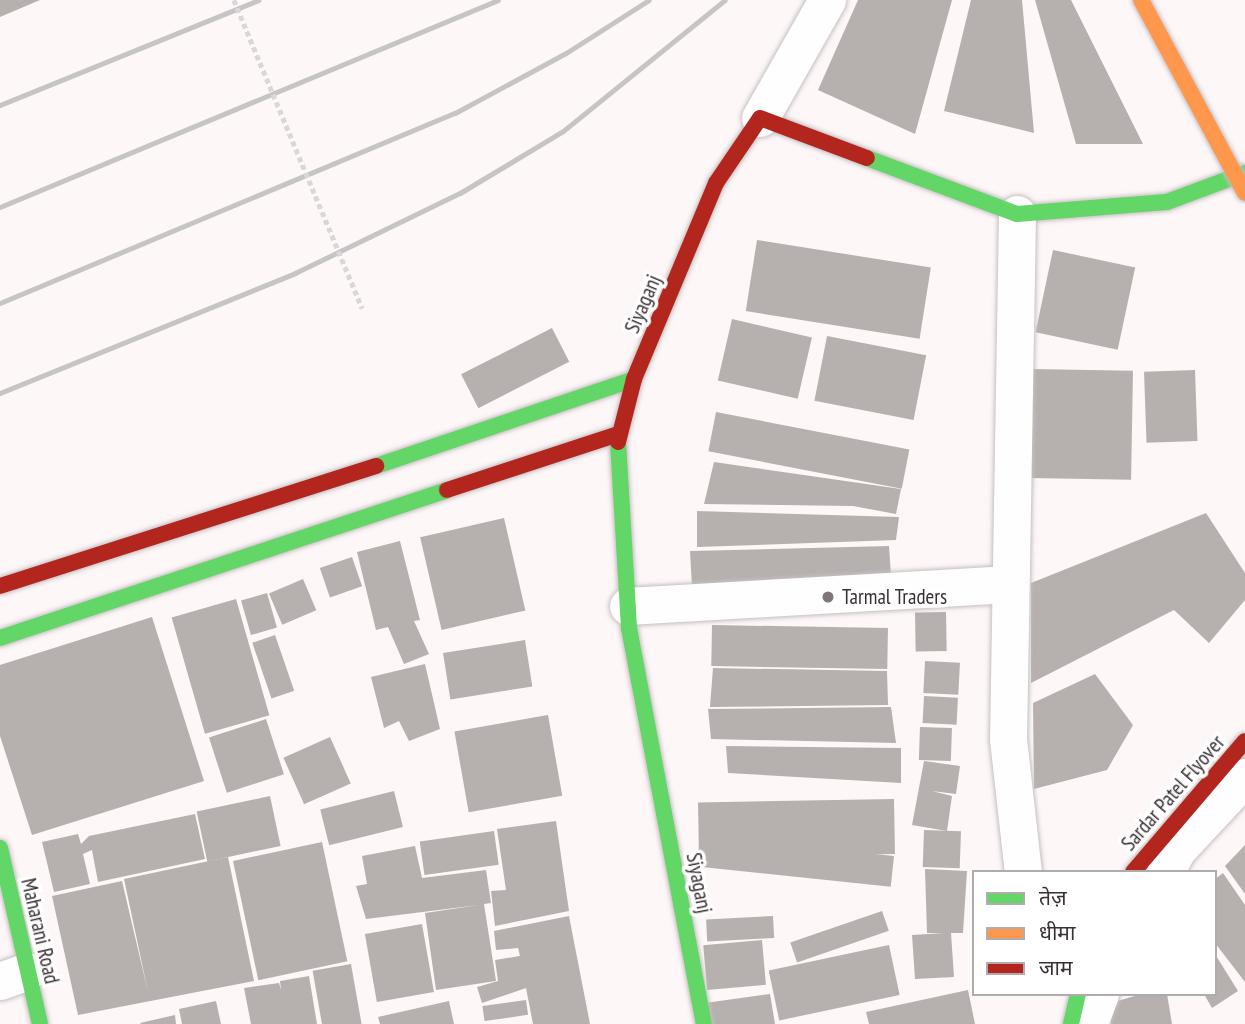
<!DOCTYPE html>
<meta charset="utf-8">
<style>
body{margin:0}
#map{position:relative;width:1245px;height:1024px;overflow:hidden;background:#fdf7f8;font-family:"PT Sans Narrow","Noto Sans Devanagari",sans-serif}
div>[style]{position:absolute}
.building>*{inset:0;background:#b6b0af;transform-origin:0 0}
.roads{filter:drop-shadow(0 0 2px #c6bfc0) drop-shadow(0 0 2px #c6bfc0)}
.street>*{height:37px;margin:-18.5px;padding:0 18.5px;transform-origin:18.5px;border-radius:18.5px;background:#fffefe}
.fast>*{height:16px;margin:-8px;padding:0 8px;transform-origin:8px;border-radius:8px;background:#63d668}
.jam>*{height:16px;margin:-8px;padding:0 8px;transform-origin:8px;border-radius:8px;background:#b3261e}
.rail>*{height:5px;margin:-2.5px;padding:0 2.5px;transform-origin:2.5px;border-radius:2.5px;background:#c7c4c5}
.path-bridge>*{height:4.5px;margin-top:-2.25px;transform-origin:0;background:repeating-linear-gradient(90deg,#d9d7d8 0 5px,transparent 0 8.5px)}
.bridges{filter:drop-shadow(0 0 2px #c6bfc0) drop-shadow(0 0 2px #c6bfc0)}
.slow-bridge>*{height:16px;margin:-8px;padding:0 8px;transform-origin:8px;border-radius:8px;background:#ff974d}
.dots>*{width:19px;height:19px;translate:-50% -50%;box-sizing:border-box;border:4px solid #fff;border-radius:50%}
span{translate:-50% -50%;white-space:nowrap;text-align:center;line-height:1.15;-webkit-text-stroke:7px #fff;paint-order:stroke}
.street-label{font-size:21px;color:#393032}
.poi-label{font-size:21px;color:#393032}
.left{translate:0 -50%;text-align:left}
.legend{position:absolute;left:972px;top:870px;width:245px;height:126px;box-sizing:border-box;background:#fff;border:2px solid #b0acad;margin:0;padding:9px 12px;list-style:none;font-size:21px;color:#393032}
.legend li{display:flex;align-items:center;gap:14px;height:35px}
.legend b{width:35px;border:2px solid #b0acad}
</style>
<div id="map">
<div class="building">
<i style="clip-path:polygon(0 0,40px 0,0 17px)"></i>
<i style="clip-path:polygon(858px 0,952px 0,915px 134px,818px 90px)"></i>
<i style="clip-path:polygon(971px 0,1022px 0,1034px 133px,944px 111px)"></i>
<i style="clip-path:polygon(1035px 0,1071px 0,1143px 144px,1076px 144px)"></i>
<i style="left:757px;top:240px;width:176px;height:72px;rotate:9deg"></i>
<i style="left:1053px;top:250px;width:84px;height:84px;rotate:12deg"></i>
<i style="left:732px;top:319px;width:82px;height:63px;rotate:13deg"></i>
<i style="left:552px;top:328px;width:38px;height:102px;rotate:63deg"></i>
<i style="left:827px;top:336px;width:101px;height:66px;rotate:11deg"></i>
<i style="left:1031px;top:369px;width:102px;height:109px;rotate:1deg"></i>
<i style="left:1195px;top:370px;width:71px;height:51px;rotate:88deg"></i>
<i style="left:716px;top:412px;width:197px;height:40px;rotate:11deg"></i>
<i style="clip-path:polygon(714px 462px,901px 489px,896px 514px,853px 506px,704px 504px)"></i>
<i style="clip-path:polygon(697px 511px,899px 517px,896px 540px,697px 547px)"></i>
<i style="clip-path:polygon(1206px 513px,1245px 573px,1245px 600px,1209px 643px,1174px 610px,1031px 683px,1031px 583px)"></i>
<i style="left:504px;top:518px;width:95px;height:86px;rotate:77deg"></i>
<i style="clip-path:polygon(400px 541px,420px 620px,414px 621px,429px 654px,404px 664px,388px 627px,376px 630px,357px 552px)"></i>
<i style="clip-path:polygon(889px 546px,891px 575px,692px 587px,690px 551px)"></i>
<i style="left:352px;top:557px;width:31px;height:34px;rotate:71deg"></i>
<i style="left:303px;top:579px;width:34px;height:37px;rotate:67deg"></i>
<i style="left:267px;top:593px;width:36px;height:27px;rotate:74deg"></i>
<i style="left:236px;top:599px;width:121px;height:67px;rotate:74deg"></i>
<i style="left:946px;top:612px;width:39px;height:31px;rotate:89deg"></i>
<i style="clip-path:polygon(152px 617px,204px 781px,32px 835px,0 736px,0 665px)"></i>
<i style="left:712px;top:625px;width:176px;height:41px;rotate:1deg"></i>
<i style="left:275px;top:635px;width:59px;height:24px;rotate:71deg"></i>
<i style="left:525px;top:640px;width:47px;height:83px;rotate:81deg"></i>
<i style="left:925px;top:661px;width:35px;height:32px;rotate:3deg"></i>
<i style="clip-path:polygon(425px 664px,440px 729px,409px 741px,399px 721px,384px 728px,371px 677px)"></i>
<i style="clip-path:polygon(713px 668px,887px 671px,888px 705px,710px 707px)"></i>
<i style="clip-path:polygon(1095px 674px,1133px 725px,1107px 770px,1034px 789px,1033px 703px)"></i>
<i style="left:924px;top:696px;width:34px;height:27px;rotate:3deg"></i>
<i style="clip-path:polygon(891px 707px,896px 743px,711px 739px,708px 709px)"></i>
<i style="left:548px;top:715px;width:82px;height:95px;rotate:80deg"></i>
<i style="left:266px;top:719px;width:58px;height:60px;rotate:72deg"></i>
<i style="left:920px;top:727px;width:32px;height:33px;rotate:2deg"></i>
<i style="left:330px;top:737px;width:51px;height:51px;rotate:66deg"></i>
<i style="clip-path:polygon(726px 746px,901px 748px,901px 783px,728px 773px)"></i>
<i style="clip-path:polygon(924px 761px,960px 766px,956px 794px,932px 791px,952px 796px,947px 831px,912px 825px)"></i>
<i style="left:394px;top:791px;width:37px;height:76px;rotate:76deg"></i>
<i style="left:270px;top:796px;width:51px;height:75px;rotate:78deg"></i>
<i style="left:894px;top:799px;width:55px;height:196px;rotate:89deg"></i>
<i style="clip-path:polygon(195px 814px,205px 859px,98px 882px,92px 850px,83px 854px,90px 884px,54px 892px,42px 842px,78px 834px,81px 844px,89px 836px)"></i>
<i style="clip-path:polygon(556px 821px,569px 911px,495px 926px,491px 891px,506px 890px,497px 829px)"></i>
<i style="left:924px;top:830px;width:37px;height:37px;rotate:2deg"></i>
<i style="left:494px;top:831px;width:34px;height:75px;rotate:82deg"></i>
<i style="left:322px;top:842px;width:122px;height:91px;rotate:78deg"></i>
<i style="clip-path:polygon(1245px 845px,1245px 894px,1225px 866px)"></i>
<i style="clip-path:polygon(415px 846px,422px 878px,486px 870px,491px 903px,484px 904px,496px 981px,436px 990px,425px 913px,479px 905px,366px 919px,356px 886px,367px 884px,362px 856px)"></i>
<i style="left:894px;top:856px;width:31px;height:195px;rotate:96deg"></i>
<i style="clip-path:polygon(228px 857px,254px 981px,78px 1015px,52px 896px,122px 881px,148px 992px,124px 879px)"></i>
<i style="clip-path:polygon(925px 869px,967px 871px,963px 933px,951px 933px,954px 977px,915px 979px,912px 935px,944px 933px,927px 933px)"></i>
<i style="clip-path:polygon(1223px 873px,1245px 905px,1245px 982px,1215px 943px,1215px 879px)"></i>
<i style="left:882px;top:911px;width:21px;height:97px;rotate:71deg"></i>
<i style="clip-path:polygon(569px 916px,590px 1024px,533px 1024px,526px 988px,482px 1003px,477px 987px,498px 981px,495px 960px,520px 956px,518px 948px,496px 950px,494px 931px)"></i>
<i style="left:773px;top:916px;width:22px;height:67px;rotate:87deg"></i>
<i style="left:422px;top:924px;width:69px;height:58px;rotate:80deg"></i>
<i style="left:762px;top:940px;width:45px;height:59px;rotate:85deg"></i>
<i style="left:889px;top:945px;width:51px;height:123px;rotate:78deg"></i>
<i style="clip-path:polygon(1215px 954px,1238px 991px,1212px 1008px,1204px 994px,1215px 994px)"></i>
<i style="left:351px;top:964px;width:61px;height:39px;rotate:80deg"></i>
<i style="clip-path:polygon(309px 976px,317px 1024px,251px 1024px,244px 988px,279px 983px,281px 990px,280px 981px)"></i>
<i style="clip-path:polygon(968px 990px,975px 1024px,869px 1024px,866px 1012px)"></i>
<i style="clip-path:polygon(770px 994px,775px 1024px,708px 1024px,705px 1003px)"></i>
<i style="clip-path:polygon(1142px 994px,1167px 994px,1172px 1024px,1111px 1024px,1110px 1003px)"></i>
<i style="left:526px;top:1000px;width:15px;height:44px;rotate:82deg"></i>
<i style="clip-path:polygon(216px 1001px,221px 1024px,182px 1024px,179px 1009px)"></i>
<i style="clip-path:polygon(449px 1001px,454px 1024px,380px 1024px,378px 1017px)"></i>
<i style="clip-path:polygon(175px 1015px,176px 1024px,141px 1024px,140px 1023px)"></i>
</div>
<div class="roads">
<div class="street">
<i style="left:760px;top:118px;width:136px;rotate:-60.4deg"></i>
<i style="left:1017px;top:214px;width:525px;rotate:90.98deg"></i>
<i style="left:1008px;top:739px;width:134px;rotate:83.6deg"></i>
<i style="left:628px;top:606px;width:381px;rotate:-3.3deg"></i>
<i style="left:1165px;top:872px;width:25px;rotate:-61deg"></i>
<i style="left:1177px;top:850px;width:100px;rotate:-47deg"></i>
<i style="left:0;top:981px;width:29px;rotate:-20deg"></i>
<i style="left:1089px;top:1024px;width:32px;rotate:-70deg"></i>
</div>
<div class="fast">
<i style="left:867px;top:158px;width:160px;rotate:20.5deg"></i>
<i style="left:1017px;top:214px;width:150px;rotate:-4.6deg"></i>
<i style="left:1167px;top:202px;width:83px;rotate:-20.4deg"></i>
<i style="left:618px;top:442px;width:186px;rotate:86.6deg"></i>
<i style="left:629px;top:628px;width:403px;rotate:79.3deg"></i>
<i style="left:376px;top:466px;width:272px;rotate:-18.6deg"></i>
<i style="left:0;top:638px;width:471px;rotate:-18.3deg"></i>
<i style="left:0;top:848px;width:180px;rotate:77.2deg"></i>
<i style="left:1071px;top:1024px;width:31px;rotate:-77deg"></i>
</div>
<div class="jam">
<i style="left:618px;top:442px;width:65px;rotate:-75.7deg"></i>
<i style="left:634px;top:379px;width:212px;rotate:-67.3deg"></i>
<i style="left:716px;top:183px;width:78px;rotate:-55.9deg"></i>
<i style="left:760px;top:118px;width:114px;rotate:20.5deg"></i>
<i style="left:447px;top:490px;width:180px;rotate:-18.1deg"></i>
<i style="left:0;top:586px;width:395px;rotate:-17.7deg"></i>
<i style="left:1133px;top:872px;width:172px;rotate:-49.5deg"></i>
</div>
</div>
<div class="rail">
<i style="left:0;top:105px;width:279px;rotate:-22.1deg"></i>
<i style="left:0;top:207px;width:539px;rotate:-22.57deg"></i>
<i style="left:0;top:303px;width:493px;rotate:-22.7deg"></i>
<i style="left:455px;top:113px;width:126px;rotate:-28.4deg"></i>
<i style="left:566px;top:53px;width:98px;rotate:-32.6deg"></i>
<i style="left:0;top:393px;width:318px;rotate:-22.1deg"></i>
<i style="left:295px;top:273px;width:183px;rotate:-25.9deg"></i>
<i style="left:460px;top:193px;width:120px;rotate:-31deg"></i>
<i style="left:563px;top:131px;width:208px;rotate:-39deg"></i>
</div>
<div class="path-bridge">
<i style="left:234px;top:0;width:334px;rotate:67.4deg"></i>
</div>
<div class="bridges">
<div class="slow-bridge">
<i style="left:1141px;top:0;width:219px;rotate:61.7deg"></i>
</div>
</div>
<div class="dots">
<i style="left:828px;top:597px;background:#7e7677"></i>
</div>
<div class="street-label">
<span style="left:643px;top:304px;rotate:-67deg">Siyaganj</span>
<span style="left:1173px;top:793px;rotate:-49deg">Sardar Patel Flyover</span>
<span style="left:699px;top:883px;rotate:79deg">Siyaganj</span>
<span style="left:40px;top:931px;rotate:77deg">Maharani Road</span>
</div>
<div class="poi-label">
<span class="left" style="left:842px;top:597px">Tarmal Traders</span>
</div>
<ul class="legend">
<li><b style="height:9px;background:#63d668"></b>तेज़</li>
<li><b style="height:9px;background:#ff974d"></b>धीमा</li>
<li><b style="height:9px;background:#b3261e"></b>जाम</li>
</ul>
</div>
